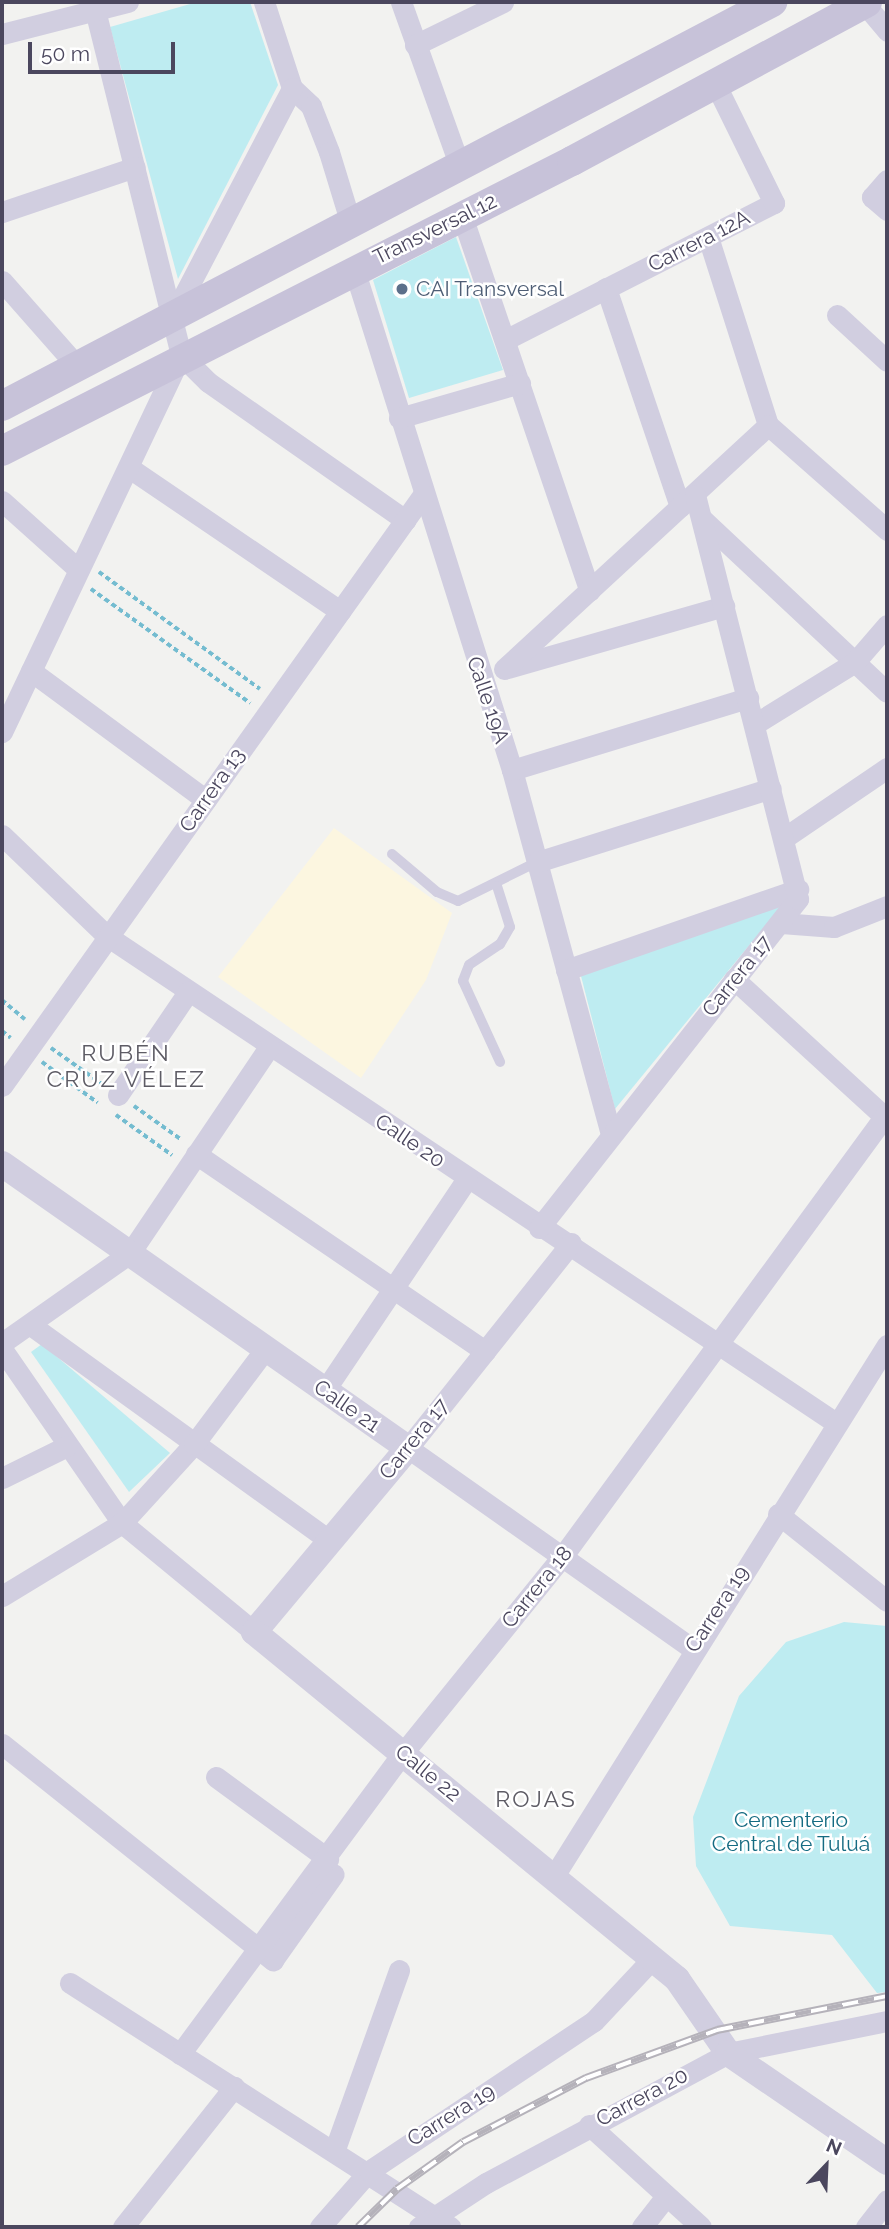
<!DOCTYPE html>
<meta charset="utf-8">
<style>
body{margin:0}
#map{position:relative;width:889px;height:2229px;overflow:hidden;background:#f2f2f0;font-family:Raleway,sans-serif}
div>[style]{position:absolute}
.medical>*{inset:0;background:#fcf6e0}
.green>*{inset:0;background:#beecf1}
.path>*{height:3.5px;margin-top:-1.75px;transform-origin:0;background:repeating-linear-gradient(90deg,#74bcd0 0 5px,transparent 0 8.5px)}
.service>*{height:10px;margin:-5px;padding:0 5px;transform-origin:5px;border-radius:5px;background:#d1cee0}
.minor>*{height:21px;margin:-10.5px;padding:0 10.5px;transform-origin:10.5px;border-radius:10.5px;background:#d1cee0}
.tertiary>*{height:26px;margin:-13px;padding:0 13px;transform-origin:13px;border-radius:13px;background:#d1cee0}
.secondary>*{height:30px;margin:-15px;padding:0 15px;transform-origin:15px;border-radius:15px;background:#c7c2d9}
.rail>*{height:8px;margin-top:-4px;transform-origin:0;background:repeating-linear-gradient(90deg,#fff 0 16px,#b5b2ba 0 32px);box-sizing:border-box;border-block:2px solid #b5b2ba}
.dots>*{width:19px;height:19px;translate:-50% -50%;box-sizing:border-box;border:4px solid #fff;border-radius:50%}
span{translate:-50% -50%;white-space:nowrap;text-align:center;line-height:1.15;-webkit-text-stroke:5px #fff;paint-order:stroke}
.street-label{font-size:21px;color:#4b475e}
.service-label{font-size:21px;color:#4e5e75}
.left{translate:0 -50%;text-align:left}
.park-label{font-size:21px;color:#156b82}
.neighbourhood-label{font-size:23px;color:#5e5c65;letter-spacing:2px}
.frame{position:absolute;inset:0;border:4px solid #4b475e;pointer-events:none}
.north{position:absolute;left:791px;top:2131px;width:70px;height:70px;-webkit-text-stroke:5px #fff;paint-order:stroke;rotate:23deg;font-size:19px;font-weight:700;line-height:28px;text-align:center;color:#4b475e}
.north::after{content:'';display:block;margin:auto;width:24px;height:32px;background:#4b475e;clip-path:polygon(50% 0,100% 100%,50% 72%,0 100%)}
.scale{position:absolute;left:28px;top:42px;width:147px;height:32px;box-sizing:border-box;border:4px solid #4b475e;border-top:0;padding-left:9px;font-size:21px;line-height:24px;white-space:nowrap;color:#4b475e;-webkit-text-stroke:5px #fff;paint-order:stroke}
</style>
<div id="map">
<div class="medical">
<i style="clip-path:polygon(334px 828px,452px 913px,426px 980px,361px 1078px,218px 977px)"></i>
</div>
<div class="green">
<i style="clip-path:polygon(197px 2px,250px 2px,278px 85px,178px 279px,110px 27px)"></i>
<i style="clip-path:polygon(456px 237px,503px 370px,409px 398px,373px 280px)"></i>
<i style="clip-path:polygon(783px 904px,615px 1109px,581px 976px)"></i>
<i style="clip-path:polygon(42px 1344px,170px 1453px,129px 1492px,31px 1352px)"></i>
<i style="clip-path:polygon(844px 1622px,887px 1626px,887px 1992px,877px 1993px,832px 1935px,730px 1926px,696px 1866px,693px 1817px,739px 1696px,786px 1642px)"></i>
</div>
<div class="path">
<i style="left:99px;top:572px;width:199px;rotate:36deg"></i>
<i style="left:91px;top:589px;width:196px;rotate:35.6deg"></i>
<i style="left:2px;top:1000px;width:30px;rotate:40deg"></i>
<i style="left:2px;top:1031px;width:11px;rotate:38deg"></i>
<i style="left:51px;top:1048px;width:62px;rotate:35.2deg"></i>
<i style="left:42px;top:1062px;width:69px;rotate:36.2deg"></i>
<i style="left:134px;top:1106px;width:59px;rotate:35.3deg"></i>
<i style="left:116px;top:1115px;width:69px;rotate:35.5deg"></i>
</div>
<div class="service">
<i style="left:392px;top:854px;width:59px;rotate:40.2deg"></i>
<i style="left:437px;top:892px;width:23px;rotate:23deg"></i>
<i style="left:458px;top:901px;width:88px;rotate:-26.3deg"></i>
<i style="left:497px;top:886px;width:43px;rotate:72.4deg"></i>
<i style="left:510px;top:927px;width:20px;rotate:120deg"></i>
<i style="left:500px;top:944px;width:37px;rotate:146deg"></i>
<i style="left:469px;top:965px;width:17px;rotate:111deg"></i>
<i style="left:463px;top:981px;width:89px;rotate:65.4deg"></i>
</div>
<div class="minor">
<i style="left:93px;top:2px;width:364px;rotate:76deg"></i>
<i style="left:264px;top:2px;width:90px;rotate:72deg"></i>
<i style="left:292px;top:88px;width:26px;rotate:43deg"></i>
<i style="left:311px;top:106px;width:49px;rotate:68.6deg"></i>
<i style="left:329px;top:152px;width:75px;rotate:73deg"></i>
<i style="left:401px;top:2px;width:175px;rotate:70.3deg"></i>
<i style="left:863px;top:2px;width:38px;rotate:50deg"></i>
<i style="left:2px;top:34px;width:130px;rotate:-14.3deg"></i>
<i style="left:415px;top:45px;width:98px;rotate:-26deg"></i>
<i style="left:887px;top:180px;width:23px;rotate:131deg"></i>
<i style="left:872px;top:197px;width:20px;rotate:41deg"></i>
<i style="left:2px;top:212px;width:140px;rotate:-18.7deg"></i>
<i style="left:462px;top:216px;width:396px;rotate:71.2deg"></i>
<i style="left:708px;top:237px;width:197px;rotate:72.3deg"></i>
<i style="left:768px;top:425px;width:159px;rotate:41.4deg"></i>
<i style="left:354px;top:269px;width:525px;rotate:72.5deg"></i>
<i style="left:512px;top:770px;width:377px;rotate:74.8deg"></i>
<i style="left:2px;top:281px;width:113px;rotate:48.6deg"></i>
<i style="left:606px;top:288px;width:231px;rotate:71.3deg"></i>
<i style="left:837px;top:315px;width:68px;rotate:42.6deg"></i>
<i style="left:173px;top:316px;width:257px;rotate:-62.4deg"></i>
<i style="left:505px;top:340px;width:302px;rotate:-27deg"></i>
<i style="left:774px;top:203px;width:134px;rotate:-116.2deg"></i>
<i style="left:181px;top:355px;width:38px;rotate:45deg"></i>
<i style="left:208px;top:382px;width:241px;rotate:35deg"></i>
<i style="left:399px;top:418px;width:126px;rotate:-16.1deg"></i>
<i style="left:131px;top:469px;width:253px;rotate:34.2deg"></i>
<i style="left:2px;top:501px;width:103px;rotate:41.9deg"></i>
<i style="left:702px;top:519px;width:253px;rotate:43.1deg"></i>
<i style="left:508px;top:668px;width:225px;rotate:-16deg"></i>
<i style="left:504px;top:669px;width:359px;rotate:-42.7deg"></i>
<i style="left:31px;top:671px;width:217px;rotate:36.4deg"></i>
<i style="left:755px;top:724px;width:118px;rotate:-31.8deg"></i>
<i style="left:855px;top:662px;width:49px;rotate:-49.1deg"></i>
<i style="left:2px;top:732px;width:417px;rotate:-64.6deg"></i>
<i style="left:512px;top:770px;width:247px;rotate:-17deg"></i>
<i style="left:2px;top:835px;width:146px;rotate:43.9deg"></i>
<i style="left:107px;top:936px;width:877px;rotate:33.74deg"></i>
<i style="left:784px;top:838px;width:125px;rotate:-34.2deg"></i>
<i style="left:537px;top:862px;width:245px;rotate:-17.5deg"></i>
<i style="left:781px;top:923px;width:53px;rotate:4.3deg"></i>
<i style="left:834px;top:927px;width:57px;rotate:-21.6deg"></i>
<i style="left:566px;top:970px;width:246px;rotate:-19.2deg"></i>
<i style="left:734px;top:979px;width:207px;rotate:42.5deg"></i>
<i style="left:2px;top:1086px;width:726px;rotate:-54.54deg"></i>
<i style="left:118px;top:1095px;width:125px;rotate:-55.8deg"></i>
<i style="left:196px;top:1154px;width:350px;rotate:34.3deg"></i>
<i style="left:539px;top:1228px;width:419px;rotate:-51.8deg"></i>
<i style="left:798px;top:899px;width:417px;rotate:-104.3deg"></i>
<i style="left:571px;top:1243px;width:262px;rotate:128.5deg"></i>
<i style="left:408px;top:1448px;width:347px;rotate:35.2deg"></i>
<i style="left:32px;top:1326px;width:367px;rotate:35.8deg"></i>
<i style="left:2px;top:1343px;width:156px;rotate:-35.1deg"></i>
<i style="left:130px;top:1253px;width:249px;rotate:-56deg"></i>
<i style="left:2px;top:1349px;width:211px;rotate:55.4deg"></i>
<i style="left:122px;top:1523px;width:171px;rotate:39.5deg"></i>
<i style="left:325px;top:1390px;width:254px;rotate:-56.1deg"></i>
<i style="left:2px;top:1478px;width:72px;rotate:-26.2deg"></i>
<i style="left:778px;top:1514px;width:139px;rotate:38.6deg"></i>
<i style="left:2px;top:1596px;width:140px;rotate:-31.3deg"></i>
<i style="left:122px;top:1523px;width:107px;rotate:-47.7deg"></i>
<i style="left:194px;top:1444px;width:120px;rotate:-53.1deg"></i>
<i style="left:2px;top:1744px;width:347px;rotate:38.6deg"></i>
<i style="left:273px;top:1960px;width:105px;rotate:-54.7deg"></i>
<i style="left:216px;top:1777px;width:139px;rotate:36.2deg"></i>
<i style="left:554px;top:1876px;width:627px;rotate:-57.91deg"></i>
<i style="left:70px;top:1983px;width:452px;rotate:32.7deg"></i>
<i style="left:180px;top:2054px;width:375px;rotate:-53.5deg"></i>
<i style="left:403px;top:1753px;width:252px;rotate:-51deg"></i>
<i style="left:562px;top:1557px;width:550px;rotate:-53.8deg"></i>
<i style="left:589px;top:2125px;width:151px;rotate:42.3deg"></i>
<i style="left:335px;top:2149px;width:190px;rotate:-70.3deg"></i>
<i style="left:123px;top:2227px;width:179px;rotate:-51.6deg"></i>
<i style="left:320px;top:2227px;width:74px;rotate:-48.8deg"></i>
<i style="left:369px;top:2171px;width:270px;rotate:-33.7deg"></i>
<i style="left:594px;top:2021px;width:86px;rotate:-46.9deg"></i>
<i style="left:419px;top:2227px;width:80px;rotate:-33.3deg"></i>
<i style="left:486px;top:2183px;width:275px;rotate:-28.2deg"></i>
<i style="left:728px;top:2053px;width:162px;rotate:-11.4deg"></i>
<i style="left:642px;top:2227px;width:39px;rotate:-52deg"></i>
<i style="left:866px;top:2227px;width:34px;rotate:-52deg"></i>
</div>
<div class="tertiary">
<i style="left:2px;top:1164px;width:495px;rotate:35deg"></i>
<i style="left:408px;top:1448px;width:240px;rotate:129.9deg"></i>
<i style="left:254px;top:1632px;width:547px;rotate:39.36deg"></i>
<i style="left:677px;top:1979px;width:90px;rotate:55.4deg"></i>
<i style="left:728px;top:2053px;width:193px;rotate:34.4deg"></i>
</div>
<div class="secondary">
<i style="left:2px;top:406px;width:870px;rotate:-27.68deg"></i>
<i style="left:2px;top:451px;width:640px;rotate:-26.97deg"></i>
<i style="left:572px;top:161px;width:335px;rotate:-28.3deg"></i>
</div>
<div class="rail">
<i style="left:358px;top:2227px;width:54px;rotate:-44.3deg"></i>
<i style="left:397px;top:2189px;width:81px;rotate:-35.5deg"></i>
<i style="left:463px;top:2142px;width:139px;rotate:-27.5deg"></i>
<i style="left:586px;top:2078px;width:140px;rotate:-20.1deg"></i>
<i style="left:717px;top:2030px;width:173px;rotate:-11.3deg"></i>
</div>
<div class="dots">
<i style="left:402px;top:289px;background:#5c6f8a"></i>
</div>
<div class="street-label">
<span style="left:435px;top:229px;rotate:-26deg">Transversal 12</span>
<span style="left:699px;top:241px;rotate:-27deg">Carrera 12A</span>
<span style="left:488px;top:700px;rotate:71deg">Calle 19A</span>
<span style="left:212px;top:790px;rotate:-55deg">Carrera 13</span>
<span style="left:737px;top:976px;rotate:-51deg">Carrera 17</span>
<span style="left:410px;top:1141px;rotate:34deg">Calle 20</span>
<span style="left:347px;top:1406px;rotate:35deg">Calle 21</span>
<span style="left:414px;top:1439px;rotate:-51deg">Carrera 17</span>
<span style="left:537px;top:1587px;rotate:-51deg">Carrera 18</span>
<span style="left:717px;top:1609px;rotate:-57deg">Carrera 19</span>
<span style="left:428px;top:1773px;rotate:39deg">Calle 22</span>
<span style="left:642px;top:2097px;rotate:-28deg">Carrera 20</span>
<span style="left:451px;top:2115px;rotate:-32deg">Carrera 19</span>
</div>
<div class="service-label">
<span class="left" style="left:416px;top:289px">CAI Transversal</span>
</div>
<div class="park-label">
<span style="left:791px;top:1832px">Cementerio<br>Central de Tuluá</span>
</div>
<div class="neighbourhood-label">
<span style="left:126px;top:1066px">RUBÉN<br>CRUZ VÉLEZ</span>
<span style="left:536px;top:1799px">ROJAS</span>
</div>
<div class="frame"></div>
<div class="north">N</div>
<div class="scale">50 m</div>
</div>
